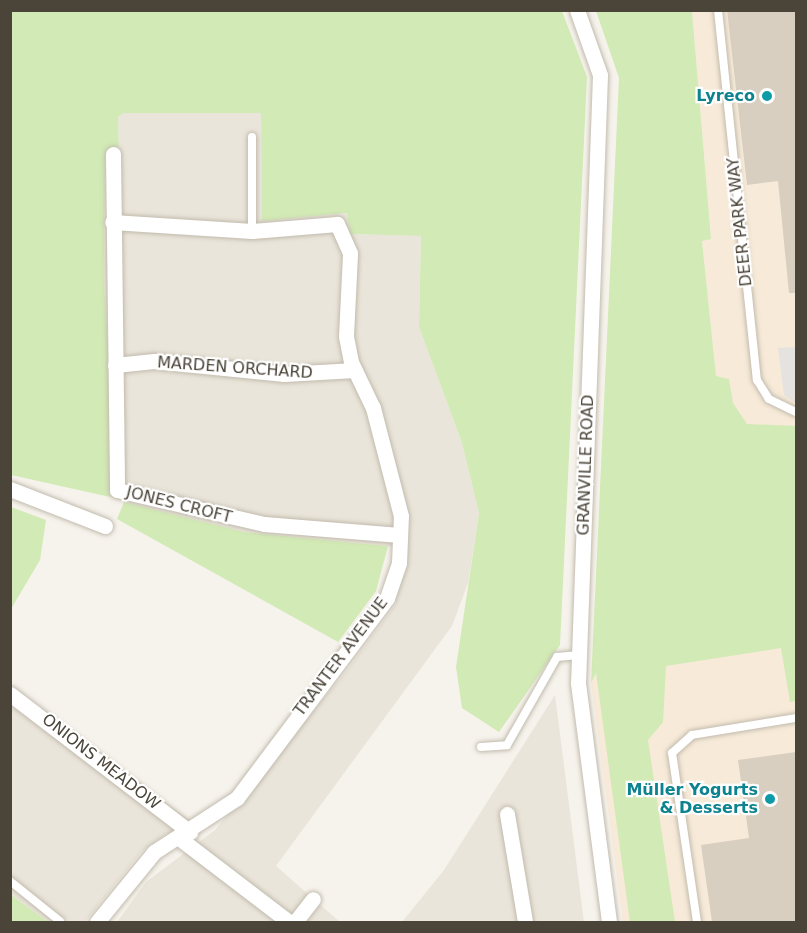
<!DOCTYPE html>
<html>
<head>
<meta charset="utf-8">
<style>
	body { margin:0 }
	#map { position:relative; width:807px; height:933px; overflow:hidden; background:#f6f3ec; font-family:"DejaVu Sans",sans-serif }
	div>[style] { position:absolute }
	.residential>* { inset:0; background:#eae5da }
	.commercial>* { inset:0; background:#f7ead8 }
	.green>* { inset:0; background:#d2eab5 }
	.parking>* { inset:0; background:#e5e3e0 }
	.building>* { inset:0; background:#d8cfc1 }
	.roads { filter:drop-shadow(0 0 2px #c2bbae) drop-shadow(0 0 2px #c2bbae) }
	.service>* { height:8px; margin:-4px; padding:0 4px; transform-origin:4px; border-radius:4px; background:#fff }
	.minor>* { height:15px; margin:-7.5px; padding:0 7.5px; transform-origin:7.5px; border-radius:7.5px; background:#fff }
	.dots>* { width:16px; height:16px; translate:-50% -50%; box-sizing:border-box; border:3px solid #fff; border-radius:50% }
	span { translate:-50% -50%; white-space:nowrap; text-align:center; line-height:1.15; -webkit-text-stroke:4.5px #fff; paint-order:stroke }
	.culture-label { font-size:16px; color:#0d838f; font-weight:700 }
	.right { translate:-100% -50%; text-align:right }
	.street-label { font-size:16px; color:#4b4439 }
	.frame { position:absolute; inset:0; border:12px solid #4b4439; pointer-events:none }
</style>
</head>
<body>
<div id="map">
	<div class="residential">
		<div style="clip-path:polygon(122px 113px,261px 113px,262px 220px,348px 213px,351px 234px,421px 236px,419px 327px,462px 443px,479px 513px,468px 583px,452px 626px,276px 866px,340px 922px,117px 922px,146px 882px,215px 830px,344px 674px,395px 605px,408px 548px,244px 532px,164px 516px,110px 497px,115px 440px,104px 285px,105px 154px,119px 155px,118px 117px)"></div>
		<div style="clip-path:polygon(11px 688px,195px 824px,166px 834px,142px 851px,85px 922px,48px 922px,11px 895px)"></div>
		<div style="clip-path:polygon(555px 695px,584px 922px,402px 922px,444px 870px)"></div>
	</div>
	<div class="commercial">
		<div style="clip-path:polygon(692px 11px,796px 11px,796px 922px,623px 922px,591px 683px,733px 403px,729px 379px,716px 376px,702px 240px,711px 238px)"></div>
	</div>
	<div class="green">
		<div style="clip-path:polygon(10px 11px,562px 11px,587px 77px,560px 645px,499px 732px,462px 708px,456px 667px,479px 513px,462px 443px,419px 327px,421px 236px,350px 234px,347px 213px,262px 221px,261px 113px,123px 113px,118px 117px,119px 155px,105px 154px,104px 285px,115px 440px,110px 497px,11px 475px)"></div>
		<div style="clip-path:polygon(596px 11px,692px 11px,711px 239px,702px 241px,716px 376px,729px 379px,733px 403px,747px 424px,796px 426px,796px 701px,790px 702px,781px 648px,666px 666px,663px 722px,648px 740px,675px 922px,630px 922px,596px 673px,591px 683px,619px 78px)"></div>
		<div style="clip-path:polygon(124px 502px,244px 532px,388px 546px,376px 591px,338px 642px,117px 519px)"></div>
		<div style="clip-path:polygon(11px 507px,46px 520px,40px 560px,11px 609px)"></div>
		<div style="clip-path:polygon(11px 895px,48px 922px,11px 922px)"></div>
	</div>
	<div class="parking">
		<div style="clip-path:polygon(796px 347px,796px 403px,784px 395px,778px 348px)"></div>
	</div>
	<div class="building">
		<div style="clip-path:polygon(727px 10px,796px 10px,796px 293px,789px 293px,778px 181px,747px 185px)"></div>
		<div style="clip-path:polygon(796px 752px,796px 922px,712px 922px,701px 845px,749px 838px,738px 760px)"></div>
	</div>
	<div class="roads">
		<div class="service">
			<div style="left:718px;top:10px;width:372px;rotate:84deg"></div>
			<div style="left:757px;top:380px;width:22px;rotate:58deg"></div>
			<div style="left:769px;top:399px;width:30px;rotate:26deg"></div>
			<div style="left:252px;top:231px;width:94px;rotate:-90deg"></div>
			<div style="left:481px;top:747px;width:26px;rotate:-4deg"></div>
			<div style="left:507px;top:745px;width:101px;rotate:-60.4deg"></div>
			<div style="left:557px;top:657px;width:22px;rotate:-5deg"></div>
			<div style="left:10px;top:881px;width:64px;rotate:38.7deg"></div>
			<div style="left:697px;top:922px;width:171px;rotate:-98.4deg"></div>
			<div style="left:672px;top:753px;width:27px;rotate:-42deg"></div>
			<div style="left:692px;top:735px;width:105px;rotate:-9.3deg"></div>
		</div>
		<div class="minor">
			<div style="left:577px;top:10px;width:69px;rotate:70.5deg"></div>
			<div style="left:600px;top:75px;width:608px;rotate:92.07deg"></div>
			<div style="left:578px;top:683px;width:241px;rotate:82.6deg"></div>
			<div style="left:113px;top:154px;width:336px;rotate:89.3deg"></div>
			<div style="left:117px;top:490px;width:151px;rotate:13deg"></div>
			<div style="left:264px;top:524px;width:136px;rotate:4.6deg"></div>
			<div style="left:115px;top:365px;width:39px;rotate:-6deg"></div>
			<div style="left:154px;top:361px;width:131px;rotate:5.7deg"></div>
			<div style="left:284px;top:374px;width:71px;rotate:-3.2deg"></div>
			<div style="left:10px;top:489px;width:102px;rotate:21.3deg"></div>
			<div style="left:10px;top:694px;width:227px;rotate:37.5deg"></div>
			<div style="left:507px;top:814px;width:109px;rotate:80.5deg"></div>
			<div style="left:179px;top:838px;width:138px;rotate:37.4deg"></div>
			<div style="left:97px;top:922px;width:90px;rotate:-50.8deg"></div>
			<div style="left:154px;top:852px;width:99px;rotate:-33deg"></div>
			<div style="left:237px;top:798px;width:250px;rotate:-53.1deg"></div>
			<div style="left:387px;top:598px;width:37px;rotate:-71deg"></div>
			<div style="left:399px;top:563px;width:47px;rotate:-87.6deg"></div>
			<div style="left:401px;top:516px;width:112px;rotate:-104.5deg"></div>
			<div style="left:373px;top:408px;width:51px;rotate:-115.6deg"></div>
			<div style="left:351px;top:362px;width:26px;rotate:-101deg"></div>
			<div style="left:346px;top:336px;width:83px;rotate:-87.2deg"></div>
			<div style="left:350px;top:253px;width:32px;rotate:-114deg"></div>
			<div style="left:337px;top:224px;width:85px;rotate:175.3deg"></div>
			<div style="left:252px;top:231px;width:140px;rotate:-176.3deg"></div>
			<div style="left:295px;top:922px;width:29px;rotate:-52deg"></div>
		</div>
	</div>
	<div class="dots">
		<div style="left:767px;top:96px;background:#0f9aa8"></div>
		<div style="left:770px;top:799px;background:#0f9aa8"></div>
	</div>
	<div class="culture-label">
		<span class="right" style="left:755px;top:96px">Lyreco</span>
		<span class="right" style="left:758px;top:799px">Müller Yogurts<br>&amp; Desserts</span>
	</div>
	<div class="street-label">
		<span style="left:740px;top:222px;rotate:-96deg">DEER PARK WAY</span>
		<span style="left:235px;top:368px;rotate:4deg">MARDEN ORCHARD</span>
		<span style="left:586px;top:465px;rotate:-88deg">GRANVILLE ROAD</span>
		<span style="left:179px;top:505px;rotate:14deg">JONES CROFT</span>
		<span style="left:341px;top:657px;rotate:-53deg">TRANTER AVENUE</span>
		<span style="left:101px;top:762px;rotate:38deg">ONIONS MEADOW</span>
	</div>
	<div class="frame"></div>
</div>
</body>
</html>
